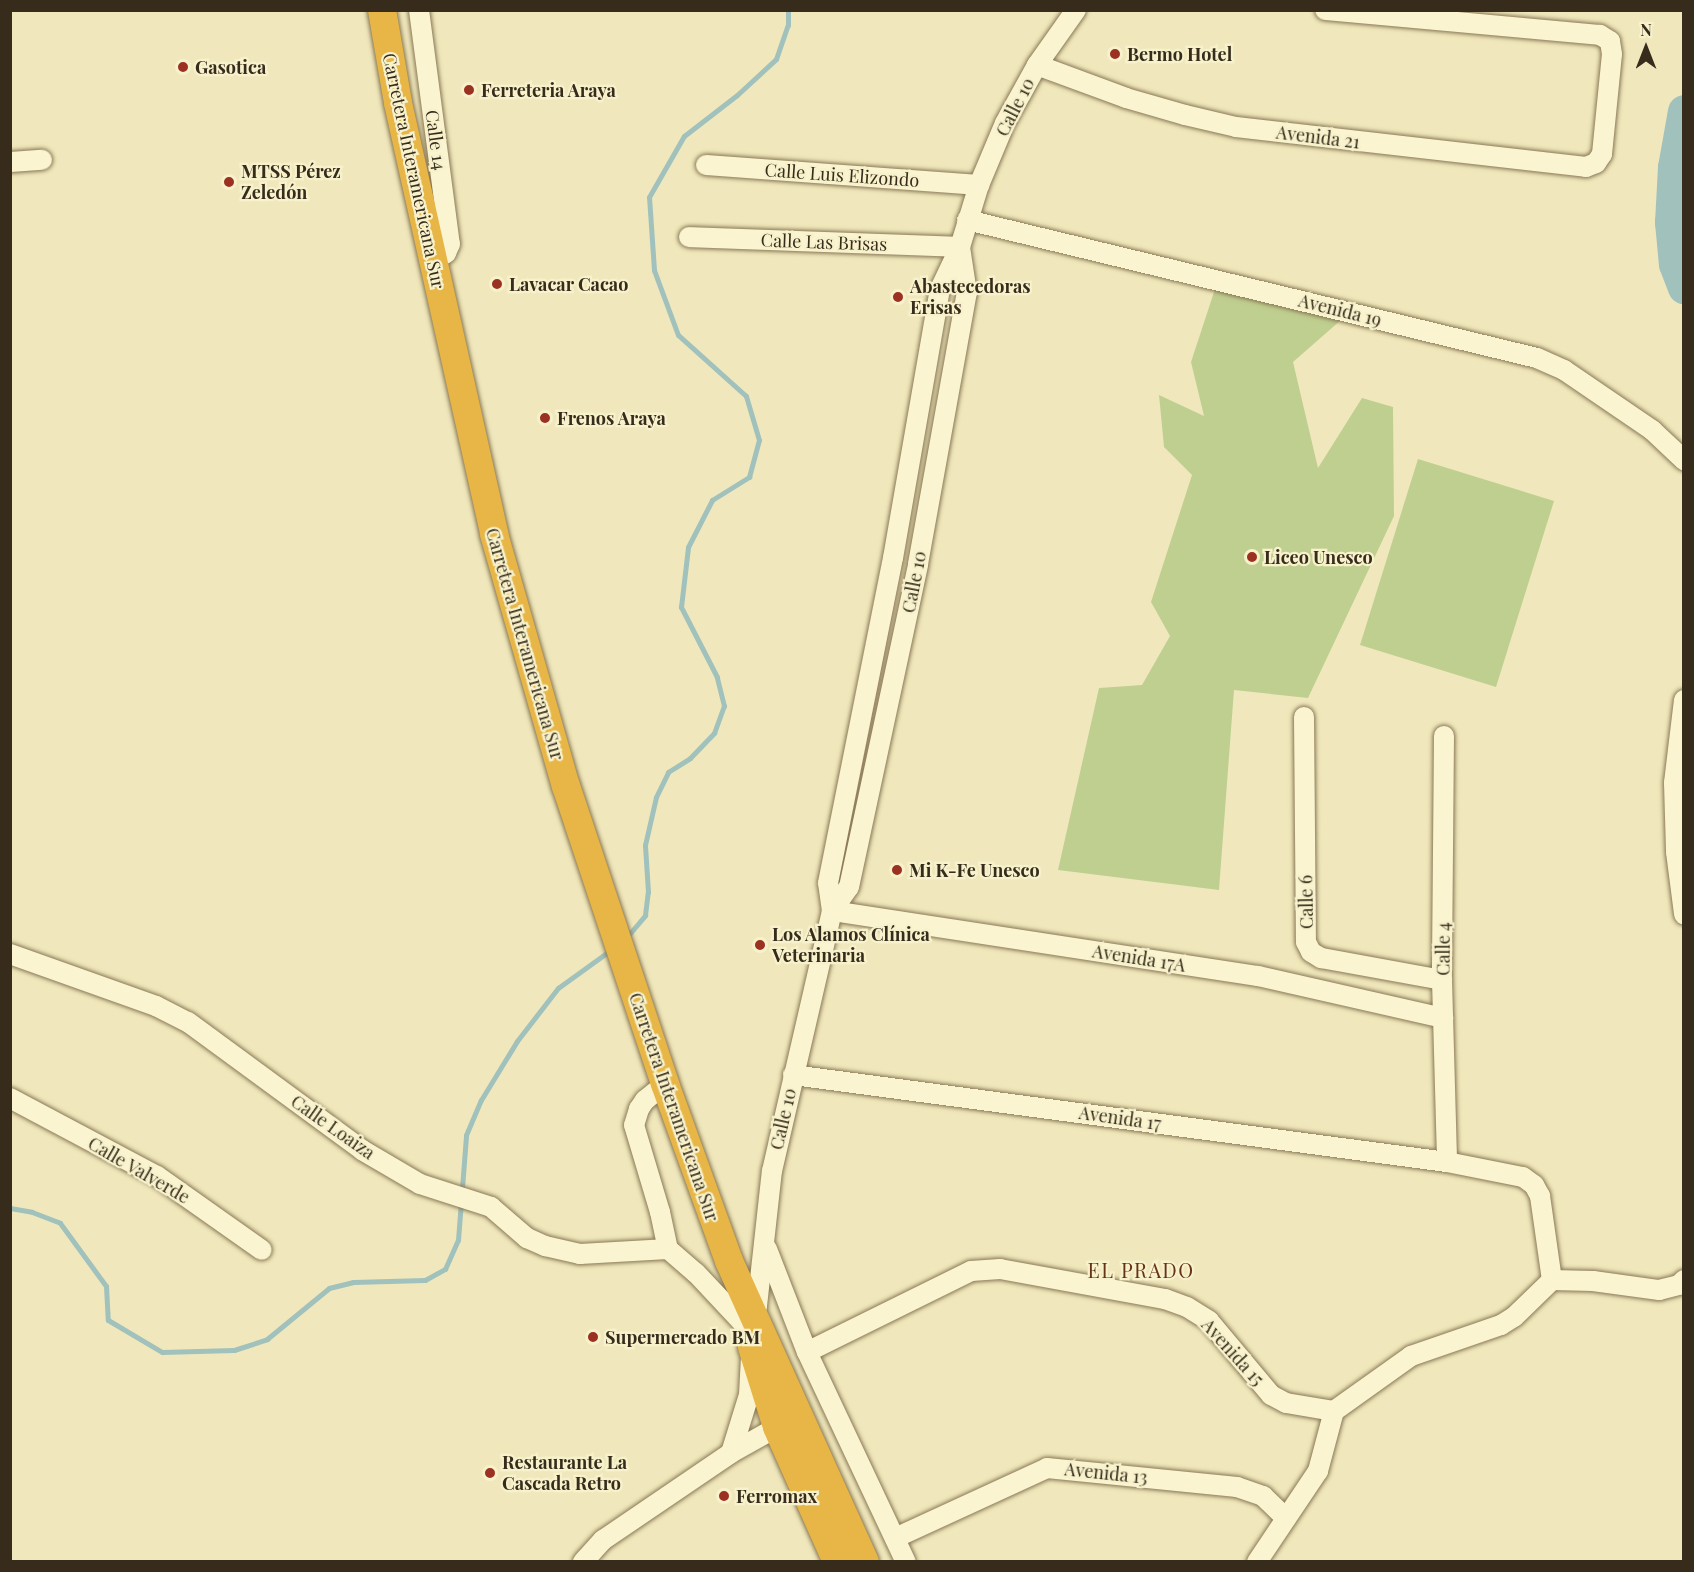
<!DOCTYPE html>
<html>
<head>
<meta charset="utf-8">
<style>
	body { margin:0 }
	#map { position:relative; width:1694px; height:1572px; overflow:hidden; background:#f0e8bc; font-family:"Playfair Display",serif }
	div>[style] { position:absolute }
	.green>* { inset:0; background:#bfcf90 }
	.stream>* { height:5px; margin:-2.5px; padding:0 2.5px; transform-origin:2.5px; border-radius:2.5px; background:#a1c1bc }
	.river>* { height:33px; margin:-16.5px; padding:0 16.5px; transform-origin:16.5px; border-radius:16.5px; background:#a1c1bc }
	.roads { filter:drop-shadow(0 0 2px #897855) drop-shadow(0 0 2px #897855) }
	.minor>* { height:20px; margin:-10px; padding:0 10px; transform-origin:10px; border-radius:10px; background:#fbf4d0 }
	.highway>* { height:28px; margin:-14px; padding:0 14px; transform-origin:14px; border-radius:14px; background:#e7b646 }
	.dots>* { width:16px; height:16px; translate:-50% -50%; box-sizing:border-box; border:3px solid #f7f1cc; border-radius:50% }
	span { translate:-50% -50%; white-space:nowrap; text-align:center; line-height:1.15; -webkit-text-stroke:4.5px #f7f1cc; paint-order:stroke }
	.poi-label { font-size:18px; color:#372c1b; font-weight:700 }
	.left { translate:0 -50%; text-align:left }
	.street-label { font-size:18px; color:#372c1b }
	.neighbourhood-label { font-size:20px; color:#663317; letter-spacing:1.5px }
	.frame { position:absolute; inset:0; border:12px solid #372c1b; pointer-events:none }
	.north { position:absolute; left:1616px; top:18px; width:60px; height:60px; -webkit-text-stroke:4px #f7f1cc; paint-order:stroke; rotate:0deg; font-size:16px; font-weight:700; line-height:24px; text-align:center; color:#372c1b }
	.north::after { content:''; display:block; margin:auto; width:21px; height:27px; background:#372c1b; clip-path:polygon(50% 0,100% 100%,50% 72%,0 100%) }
</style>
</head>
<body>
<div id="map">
	<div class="green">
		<div style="clip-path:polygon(1215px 289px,1341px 320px,1293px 362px,1318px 468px,1362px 398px,1393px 407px,1394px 516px,1308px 698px,1234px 690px,1219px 890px,1058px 870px,1099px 688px,1142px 685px,1170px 636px,1151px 602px,1192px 475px,1164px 447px,1159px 395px,1204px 416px,1191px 362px)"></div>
		<div style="clip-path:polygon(1418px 459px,1554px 501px,1496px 687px,1360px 645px)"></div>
	</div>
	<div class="stream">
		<div style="left:626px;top:938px;width:30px;rotate:-50deg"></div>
		<div style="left:645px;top:915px;width:23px;rotate:-83deg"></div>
		<div style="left:648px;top:892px;width:47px;rotate:-93.7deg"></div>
		<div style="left:645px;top:845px;width:49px;rotate:-77.1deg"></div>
		<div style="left:656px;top:797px;width:28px;rotate:-64deg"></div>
		<div style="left:668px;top:772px;width:26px;rotate:-32deg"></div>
		<div style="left:690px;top:758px;width:35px;rotate:-46deg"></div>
		<div style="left:714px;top:733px;width:29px;rotate:-70deg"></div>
		<div style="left:724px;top:706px;width:30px;rotate:-104deg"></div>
		<div style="left:717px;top:677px;width:79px;rotate:-117.2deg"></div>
		<div style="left:681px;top:607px;width:60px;rotate:-83.3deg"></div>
		<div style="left:688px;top:547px;width:53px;rotate:-62.9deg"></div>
		<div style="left:712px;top:500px;width:44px;rotate:-31.9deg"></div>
		<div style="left:749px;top:477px;width:38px;rotate:-75deg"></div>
		<div style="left:759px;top:440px;width:46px;rotate:-106.5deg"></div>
		<div style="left:746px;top:396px;width:91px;rotate:-138.1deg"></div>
		<div style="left:678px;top:335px;width:69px;rotate:-110.3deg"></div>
		<div style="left:654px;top:270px;width:73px;rotate:-93.9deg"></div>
		<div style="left:649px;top:197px;width:70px;rotate:-60.2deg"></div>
		<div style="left:684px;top:136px;width:67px;rotate:-37.7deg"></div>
		<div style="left:737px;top:95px;width:53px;rotate:-42.7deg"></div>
		<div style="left:776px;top:59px;width:36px;rotate:-71deg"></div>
		<div style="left:788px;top:25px;width:15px;rotate:-90deg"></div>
		<div style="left:10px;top:1208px;width:22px;rotate:10deg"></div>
		<div style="left:32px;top:1212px;width:30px;rotate:21deg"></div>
		<div style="left:60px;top:1223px;width:78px;rotate:53.9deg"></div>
		<div style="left:106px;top:1286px;width:34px;rotate:87deg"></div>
		<div style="left:108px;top:1320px;width:63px;rotate:30.7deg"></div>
		<div style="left:162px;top:1352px;width:72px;rotate:-1.6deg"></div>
		<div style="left:234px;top:1350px;width:35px;rotate:-18deg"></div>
		<div style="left:267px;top:1339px;width:80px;rotate:-39.4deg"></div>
		<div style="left:329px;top:1288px;width:25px;rotate:-14deg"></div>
		<div style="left:353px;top:1282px;width:72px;rotate:-1.6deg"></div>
		<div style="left:425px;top:1280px;width:23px;rotate:-29deg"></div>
		<div style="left:445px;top:1269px;width:32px;rotate:-66deg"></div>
		<div style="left:458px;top:1240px;width:105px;rotate:-85.6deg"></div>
		<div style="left:466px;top:1135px;width:38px;rotate:-67deg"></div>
		<div style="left:481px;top:1100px;width:69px;rotate:-58.6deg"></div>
		<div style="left:517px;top:1041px;width:67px;rotate:-52.3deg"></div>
		<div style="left:558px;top:988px;width:67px;rotate:-35.8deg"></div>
	</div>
	<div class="river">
		<div style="left:1684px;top:111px;width:57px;rotate:100.1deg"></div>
		<div style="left:1674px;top:167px;width:55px;rotate:93.1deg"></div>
		<div style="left:1671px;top:222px;width:42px;rotate:84.6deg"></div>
		<div style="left:1675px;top:264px;width:25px;rotate:69deg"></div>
	</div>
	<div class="roads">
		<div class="minor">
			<div style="left:419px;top:10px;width:236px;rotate:82.5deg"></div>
			<div style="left:450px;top:244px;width:10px;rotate:114deg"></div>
			<div style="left:446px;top:253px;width:15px;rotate:148deg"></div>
			<div style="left:1037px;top:65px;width:95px;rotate:20.3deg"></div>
			<div style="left:1126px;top:98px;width:61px;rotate:16.1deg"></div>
			<div style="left:1185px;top:115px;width:52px;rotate:13.2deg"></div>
			<div style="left:1236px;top:127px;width:352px;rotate:6.5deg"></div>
			<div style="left:1586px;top:167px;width:11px;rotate:-22deg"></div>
			<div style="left:1596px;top:163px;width:11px;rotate:-56deg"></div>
			<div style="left:1602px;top:154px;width:100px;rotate:-84.3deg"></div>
			<div style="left:1612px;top:54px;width:13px;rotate:-99deg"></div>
			<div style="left:1610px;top:41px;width:12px;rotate:-149deg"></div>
			<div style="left:1600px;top:35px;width:276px;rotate:-174.8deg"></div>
			<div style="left:10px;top:162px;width:32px;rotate:-4deg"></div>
			<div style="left:706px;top:165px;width:274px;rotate:4.2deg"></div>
			<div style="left:967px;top:220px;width:586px;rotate:13.61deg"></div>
			<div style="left:1537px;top:358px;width:30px;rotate:24deg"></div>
			<div style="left:1564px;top:370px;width:107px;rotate:34.3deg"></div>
			<div style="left:1652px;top:430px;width:44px;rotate:43.2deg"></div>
			<div style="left:689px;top:237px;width:271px;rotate:2.1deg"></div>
			<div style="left:1684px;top:700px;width:84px;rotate:96.9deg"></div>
			<div style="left:1674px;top:783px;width:69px;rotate:88.3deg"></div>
			<div style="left:1676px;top:852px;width:63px;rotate:82.6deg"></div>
			<div style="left:1304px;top:717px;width:225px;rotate:89.5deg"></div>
			<div style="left:1306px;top:942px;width:11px;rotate:63deg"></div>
			<div style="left:1311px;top:952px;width:12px;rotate:31deg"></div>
			<div style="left:1321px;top:958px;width:123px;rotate:10.3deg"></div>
			<div style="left:1444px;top:736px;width:244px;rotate:90.5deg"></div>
			<div style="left:1442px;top:980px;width:182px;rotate:88.4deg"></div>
			<div style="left:832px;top:911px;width:29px;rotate:-55deg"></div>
			<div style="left:849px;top:887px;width:330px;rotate:-77.9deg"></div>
			<div style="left:918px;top:564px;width:275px;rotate:-79.8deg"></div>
			<div style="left:967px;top:293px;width:47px;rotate:-98.7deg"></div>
			<div style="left:832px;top:911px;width:431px;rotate:8.7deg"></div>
			<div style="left:1258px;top:976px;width:190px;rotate:12.8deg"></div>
			<div style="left:10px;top:954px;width:155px;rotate:19.6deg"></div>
			<div style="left:156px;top:1006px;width:36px;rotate:27deg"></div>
			<div style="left:188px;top:1022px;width:216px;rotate:36.3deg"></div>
			<div style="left:362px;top:1150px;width:67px;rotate:30.4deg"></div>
			<div style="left:420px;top:1184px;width:75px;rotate:17.9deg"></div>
			<div style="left:491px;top:1207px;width:48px;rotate:40.7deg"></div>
			<div style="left:527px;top:1238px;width:20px;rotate:24deg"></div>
			<div style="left:545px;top:1246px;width:36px;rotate:13deg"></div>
			<div style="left:580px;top:1254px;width:88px;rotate:-3.3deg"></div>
			<div style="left:793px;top:1075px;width:660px;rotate:7.58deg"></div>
			<div style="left:1447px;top:1162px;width:77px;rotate:11.2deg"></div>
			<div style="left:1523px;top:1177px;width:14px;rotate:36deg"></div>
			<div style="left:1534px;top:1185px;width:13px;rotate:61deg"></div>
			<div style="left:1540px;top:1196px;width:85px;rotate:81.9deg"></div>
			<div style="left:665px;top:1084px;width:26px;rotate:141deg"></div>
			<div style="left:645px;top:1100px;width:11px;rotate:124deg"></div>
			<div style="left:639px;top:1109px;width:17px;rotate:107deg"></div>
			<div style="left:634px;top:1125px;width:91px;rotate:73.4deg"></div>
			<div style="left:660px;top:1212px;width:38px;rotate:78deg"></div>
			<div style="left:668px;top:1249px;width:37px;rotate:41deg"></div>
			<div style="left:696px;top:1273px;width:69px;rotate:46.8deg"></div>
			<div style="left:743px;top:1323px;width:14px;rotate:-30deg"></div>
			<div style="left:755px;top:1316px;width:10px;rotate:-79deg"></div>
			<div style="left:757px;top:1306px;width:136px;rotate:-83.7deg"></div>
			<div style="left:772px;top:1171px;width:267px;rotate:-77deg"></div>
			<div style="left:832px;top:911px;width:28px;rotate:-98deg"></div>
			<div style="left:828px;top:883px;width:331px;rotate:-78.7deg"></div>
			<div style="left:893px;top:558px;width:273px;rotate:-80.1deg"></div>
			<div style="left:940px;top:289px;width:47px;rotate:-64.5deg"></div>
			<div style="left:960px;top:247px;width:65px;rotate:-73deg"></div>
			<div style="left:979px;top:185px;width:67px;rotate:-67.2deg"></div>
			<div style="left:1005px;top:123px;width:66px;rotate:-61.1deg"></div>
			<div style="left:1037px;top:65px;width:67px;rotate:-54.7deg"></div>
			<div style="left:10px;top:1098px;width:166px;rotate:28deg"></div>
			<div style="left:157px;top:1176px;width:128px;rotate:35.2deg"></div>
			<div style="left:767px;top:1249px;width:110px;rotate:68.8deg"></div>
			<div style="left:807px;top:1352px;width:232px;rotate:64.8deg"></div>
			<div style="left:807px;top:1352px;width:183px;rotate:-26.3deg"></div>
			<div style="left:971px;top:1271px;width:29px;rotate:-4deg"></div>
			<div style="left:1000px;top:1269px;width:168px;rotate:10.3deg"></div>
			<div style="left:1165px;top:1299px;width:23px;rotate:20deg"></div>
			<div style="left:1187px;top:1307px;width:26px;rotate:32deg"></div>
			<div style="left:1209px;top:1321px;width:97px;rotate:50deg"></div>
			<div style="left:1271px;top:1395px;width:17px;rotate:28deg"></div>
			<div style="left:1286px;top:1403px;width:49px;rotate:9.5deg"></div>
			<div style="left:1334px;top:1411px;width:95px;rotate:-35.5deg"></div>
			<div style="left:1411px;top:1356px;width:95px;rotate:-19deg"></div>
			<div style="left:1501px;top:1325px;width:15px;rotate:-32deg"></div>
			<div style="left:1514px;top:1317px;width:53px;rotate:-44.2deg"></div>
			<div style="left:1552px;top:1280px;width:41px;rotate:1.4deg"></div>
			<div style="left:1593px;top:1281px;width:67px;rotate:7.8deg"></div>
			<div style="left:1659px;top:1290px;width:21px;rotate:-14deg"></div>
			<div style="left:1679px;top:1285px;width:7px;rotate:-45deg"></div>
			<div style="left:731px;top:1453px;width:61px;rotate:-72.8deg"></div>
			<div style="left:749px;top:1395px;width:33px;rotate:-87deg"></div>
			<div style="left:895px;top:1538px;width:167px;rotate:-24.7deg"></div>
			<div style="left:1047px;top:1468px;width:191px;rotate:5.7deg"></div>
			<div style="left:1237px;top:1487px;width:28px;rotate:19deg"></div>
			<div style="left:1263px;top:1496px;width:32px;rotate:44deg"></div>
			<div style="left:583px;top:1562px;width:30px;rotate:-48deg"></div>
			<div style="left:603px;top:1540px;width:155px;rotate:-34.2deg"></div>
			<div style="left:731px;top:1453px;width:65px;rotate:-29.3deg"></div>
			<div style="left:1257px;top:1562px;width:110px;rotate:-56.2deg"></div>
			<div style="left:1318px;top:1471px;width:62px;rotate:-75.1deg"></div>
		</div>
		<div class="highway">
			<div style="left:382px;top:10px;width:94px;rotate:80.2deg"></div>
			<div style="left:398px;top:103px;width:442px;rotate:77.4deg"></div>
			<div style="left:494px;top:534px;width:262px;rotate:74.1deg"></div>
			<div style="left:566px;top:786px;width:314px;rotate:71.6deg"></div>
			<div style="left:665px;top:1084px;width:188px;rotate:70.1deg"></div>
			<div style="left:729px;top:1261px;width:330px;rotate:65.7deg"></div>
			<div style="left:752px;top:1347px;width:84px;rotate:72.6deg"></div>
			<div style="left:777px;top:1427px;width:148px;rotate:66deg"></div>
		</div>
	</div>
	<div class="dots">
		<div style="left:1115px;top:54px;background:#9b3121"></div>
		<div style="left:183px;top:67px;background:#9b3121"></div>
		<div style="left:469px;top:90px;background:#9b3121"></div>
		<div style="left:229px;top:182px;background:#9b3121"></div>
		<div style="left:497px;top:284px;background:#9b3121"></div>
		<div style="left:898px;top:297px;background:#9b3121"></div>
		<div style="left:545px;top:418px;background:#9b3121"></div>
		<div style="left:1252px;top:557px;background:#9b3121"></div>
		<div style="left:897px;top:870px;background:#9b3121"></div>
		<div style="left:760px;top:945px;background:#9b3121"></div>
		<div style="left:593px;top:1337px;background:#9b3121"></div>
		<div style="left:490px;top:1473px;background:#9b3121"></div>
		<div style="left:724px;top:1496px;background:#9b3121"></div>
	</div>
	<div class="poi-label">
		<span class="left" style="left:1127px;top:54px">Bermo Hotel</span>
		<span class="left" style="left:195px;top:67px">Gasotica</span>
		<span class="left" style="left:481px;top:90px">Ferreteria Araya</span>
		<span class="left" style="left:241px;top:182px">MTSS Pérez<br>Zeledón</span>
		<span class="left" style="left:509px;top:284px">Lavacar Cacao</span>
		<span class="left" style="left:910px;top:297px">Abastecedoras<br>Erisas</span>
		<span class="left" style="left:557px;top:418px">Frenos Araya</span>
		<span class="left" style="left:1264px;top:557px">Liceo Unesco</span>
		<span class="left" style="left:909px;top:870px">Mi K-Fe Unesco</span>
		<span class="left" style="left:772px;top:945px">Los Alamos Clínica<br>Veterinaria</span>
		<span class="left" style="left:605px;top:1337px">Supermercado BM</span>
		<span class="left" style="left:502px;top:1473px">Restaurante La<br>Cascada Retro</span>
		<span class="left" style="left:736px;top:1496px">Ferromax</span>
	</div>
	<div class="street-label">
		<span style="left:1015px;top:107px;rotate:-63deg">Calle 10</span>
		<span style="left:1318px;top:137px;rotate:7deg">Avenida 21</span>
		<span style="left:436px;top:140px;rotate:82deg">Calle 14</span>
		<span style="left:414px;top:171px;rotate:78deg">Carretera Interamericana Sur</span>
		<span style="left:842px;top:175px;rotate:4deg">Calle Luis Elizondo</span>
		<span style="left:824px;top:242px;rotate:2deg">Calle Las Brisas</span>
		<span style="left:1340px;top:310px;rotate:14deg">Avenida 19</span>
		<span style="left:914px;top:582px;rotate:-79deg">Calle 10</span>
		<span style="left:525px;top:644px;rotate:74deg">Carretera Interamericana Sur</span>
		<span style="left:1306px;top:902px;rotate:-91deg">Calle 6</span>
		<span style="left:1443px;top:949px;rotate:-90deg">Calle 4</span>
		<span style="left:1139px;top:958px;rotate:9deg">Avenida 17A</span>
		<span style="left:674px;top:1107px;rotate:71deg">Carretera Interamericana Sur</span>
		<span style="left:1120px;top:1118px;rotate:8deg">Avenida 17</span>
		<span style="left:783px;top:1119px;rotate:-77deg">Calle 10</span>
		<span style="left:333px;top:1127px;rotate:35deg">Calle Loaiza</span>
		<span style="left:139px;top:1170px;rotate:30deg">Calle Valverde</span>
		<span style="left:1233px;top:1352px;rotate:48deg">Avenida 15</span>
		<span style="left:1106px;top:1473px;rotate:6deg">Avenida 13</span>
	</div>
	<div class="neighbourhood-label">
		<span style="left:1141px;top:1269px">EL PRADO</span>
	</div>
	<div class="frame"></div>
	<div class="north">N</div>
</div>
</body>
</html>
